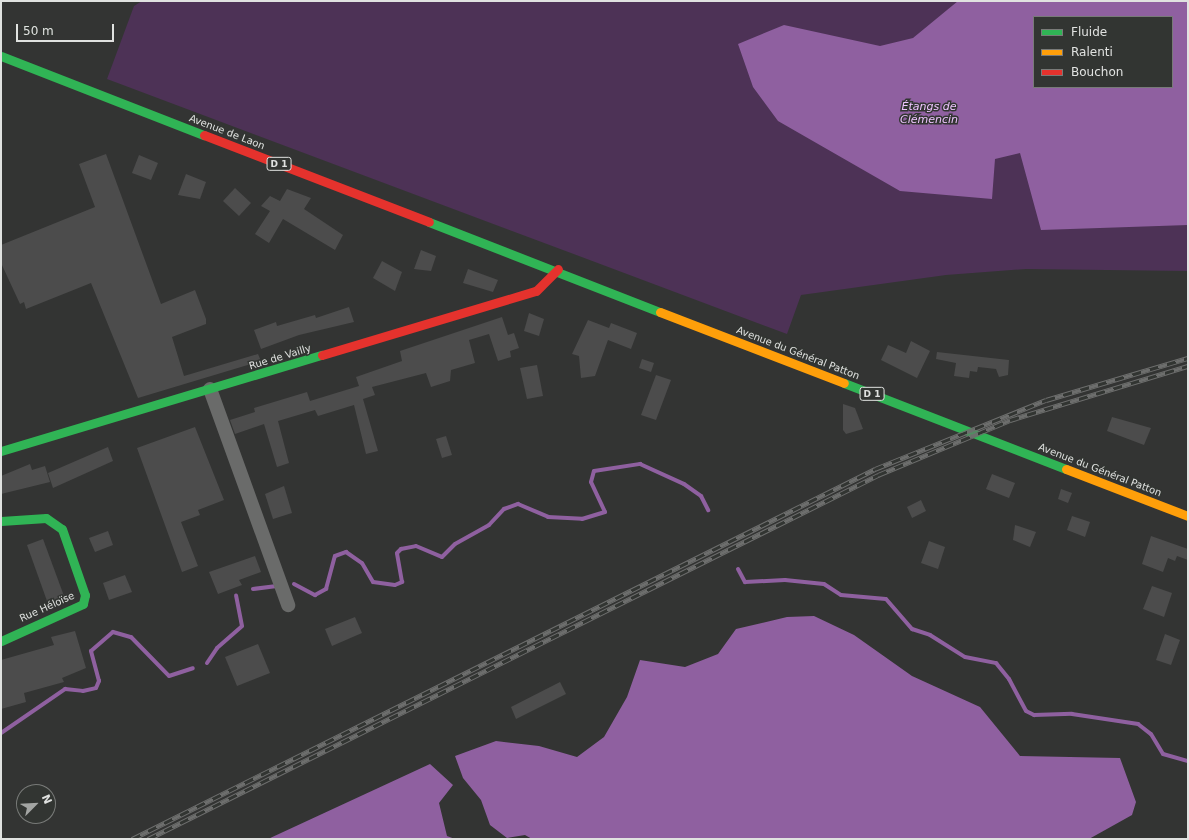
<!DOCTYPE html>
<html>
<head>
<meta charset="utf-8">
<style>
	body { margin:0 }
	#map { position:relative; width:1189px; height:840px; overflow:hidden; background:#333433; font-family:"DejaVu Sans",sans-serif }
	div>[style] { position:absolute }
	.green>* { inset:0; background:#4d3256 }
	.water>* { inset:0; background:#8f60a0 }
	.stream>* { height:4px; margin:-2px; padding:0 2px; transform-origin:2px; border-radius:2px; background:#8f60a0 }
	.building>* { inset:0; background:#4c4c4c }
	.street>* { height:14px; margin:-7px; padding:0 7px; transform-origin:7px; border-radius:7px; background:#6a6b6a }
	.fast>* { height:9px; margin:-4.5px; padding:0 4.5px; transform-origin:4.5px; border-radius:4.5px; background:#30b455 }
	.slow>* { height:9px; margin:-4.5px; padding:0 4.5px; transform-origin:4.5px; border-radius:4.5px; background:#ff9f0a }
	.jam>* { height:9px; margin:-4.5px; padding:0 4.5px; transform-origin:4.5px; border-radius:4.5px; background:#e5322d }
	.rail>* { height:4.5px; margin-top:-2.25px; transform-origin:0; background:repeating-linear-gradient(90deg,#323532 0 9px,#6d6e6d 0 18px); box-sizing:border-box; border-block:1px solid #6d6e6d }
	span { translate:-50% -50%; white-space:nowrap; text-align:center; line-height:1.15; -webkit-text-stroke:3px #323532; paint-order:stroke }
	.shield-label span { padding:1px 3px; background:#323532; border:1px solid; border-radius:3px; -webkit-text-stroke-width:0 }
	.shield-label { font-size:9px; color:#e0e2e0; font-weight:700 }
	.street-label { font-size:10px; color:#e0e2e0 }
	.water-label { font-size:11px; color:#eec4fe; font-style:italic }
	.frame { position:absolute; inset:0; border:2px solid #e0e2e0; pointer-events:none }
	.legend { position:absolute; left:1033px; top:16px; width:140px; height:72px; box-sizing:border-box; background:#323532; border:1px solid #787a78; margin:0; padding:5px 7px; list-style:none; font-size:12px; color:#e0e2e0 }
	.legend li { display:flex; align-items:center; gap:8px; height:20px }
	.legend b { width:20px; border:1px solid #787a78 }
	.north { position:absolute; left:16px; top:784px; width:40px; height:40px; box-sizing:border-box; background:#323532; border:1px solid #787a78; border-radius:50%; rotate:66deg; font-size:11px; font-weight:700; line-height:16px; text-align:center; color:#e0e2e0 }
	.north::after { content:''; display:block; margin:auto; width:14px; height:18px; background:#a3a5a3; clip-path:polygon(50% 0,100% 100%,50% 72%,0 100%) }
	.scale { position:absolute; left:16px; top:24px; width:98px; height:18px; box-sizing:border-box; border:2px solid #e0e2e0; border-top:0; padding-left:5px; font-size:12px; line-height:14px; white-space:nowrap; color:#e0e2e0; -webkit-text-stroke:3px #323532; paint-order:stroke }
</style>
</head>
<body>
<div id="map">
	<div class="green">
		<div style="clip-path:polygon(evenodd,142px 1px,1188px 1px,1188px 271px,1026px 269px,946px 275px,801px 295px,787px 334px,107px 79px,134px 6px,142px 1px,1034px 17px,1172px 17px,1172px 87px,1034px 87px,1034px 17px)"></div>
	</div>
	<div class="water">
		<div style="clip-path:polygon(evenodd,958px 1px,1188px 1px,1188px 225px,1041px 230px,1020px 153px,995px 159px,992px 199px,900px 191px,778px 121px,753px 87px,738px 44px,784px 25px,880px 46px,913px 38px,958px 1px,1034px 17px,1172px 17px,1172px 87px,1034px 87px,1034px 17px)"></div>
		<div style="clip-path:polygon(814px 616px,854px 635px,912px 676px,980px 707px,1020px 756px,1120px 758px,1136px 802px,1132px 815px,1089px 839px,532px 839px,525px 835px,507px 838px,490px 825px,481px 800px,463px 778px,455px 756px,496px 741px,539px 746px,577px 757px,604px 737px,627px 697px,640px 660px,685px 667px,718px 654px,736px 629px,787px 617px)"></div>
		<div style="clip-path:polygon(430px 764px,453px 785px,439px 803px,447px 836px,455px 839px,268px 839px)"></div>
	</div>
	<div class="stream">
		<div style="left:738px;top:569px;width:15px;rotate:62deg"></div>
		<div style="left:745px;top:582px;width:40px;rotate:-2.9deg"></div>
		<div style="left:785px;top:580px;width:39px;rotate:6deg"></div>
		<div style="left:824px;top:584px;width:20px;rotate:33deg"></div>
		<div style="left:841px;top:595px;width:45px;rotate:5.1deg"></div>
		<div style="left:886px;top:599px;width:40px;rotate:49deg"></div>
		<div style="left:912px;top:629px;width:19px;rotate:18deg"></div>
		<div style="left:930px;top:635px;width:41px;rotate:32.2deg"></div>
		<div style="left:965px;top:657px;width:32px;rotate:11deg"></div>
		<div style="left:996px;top:663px;width:21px;rotate:51deg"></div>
		<div style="left:1009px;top:679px;width:36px;rotate:62deg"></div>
		<div style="left:1026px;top:711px;width:9px;rotate:27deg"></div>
		<div style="left:1034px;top:715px;width:38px;rotate:-2deg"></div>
		<div style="left:1072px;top:714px;width:67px;rotate:8.6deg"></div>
		<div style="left:1138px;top:724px;width:16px;rotate:38deg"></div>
		<div style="left:1151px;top:734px;width:23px;rotate:59deg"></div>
		<div style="left:1163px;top:754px;width:26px;rotate:16deg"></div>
		<div style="left:294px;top:584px;width:24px;rotate:28deg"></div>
		<div style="left:315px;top:595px;width:13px;rotate:-29deg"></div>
		<div style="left:326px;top:589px;width:34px;rotate:-75deg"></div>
		<div style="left:335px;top:556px;width:12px;rotate:-20deg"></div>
		<div style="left:346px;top:552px;width:19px;rotate:35deg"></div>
		<div style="left:362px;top:563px;width:22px;rotate:60deg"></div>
		<div style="left:373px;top:582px;width:22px;rotate:8deg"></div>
		<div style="left:395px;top:585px;width:8px;rotate:-23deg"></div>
		<div style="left:402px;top:582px;width:29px;rotate:-100deg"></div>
		<div style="left:397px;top:553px;width:6px;rotate:-45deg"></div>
		<div style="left:401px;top:549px;width:15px;rotate:-11deg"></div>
		<div style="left:416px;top:546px;width:28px;rotate:23deg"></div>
		<div style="left:442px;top:557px;width:18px;rotate:-45deg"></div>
		<div style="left:455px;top:544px;width:39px;rotate:-29deg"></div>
		<div style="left:489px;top:525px;width:22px;rotate:-47deg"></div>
		<div style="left:504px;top:509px;width:15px;rotate:-20deg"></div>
		<div style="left:518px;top:504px;width:33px;rotate:23deg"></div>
		<div style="left:548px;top:517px;width:34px;rotate:3deg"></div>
		<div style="left:582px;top:519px;width:24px;rotate:-17deg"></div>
		<div style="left:605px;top:512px;width:33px;rotate:-115deg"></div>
		<div style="left:591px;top:482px;width:11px;rotate:-75deg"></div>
		<div style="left:594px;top:471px;width:47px;rotate:-8.7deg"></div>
		<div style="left:640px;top:464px;width:48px;rotate:24.4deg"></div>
		<div style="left:684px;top:484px;width:21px;rotate:35deg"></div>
		<div style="left:701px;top:496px;width:16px;rotate:63deg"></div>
		<div style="left:253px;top:589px;width:24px;rotate:-7deg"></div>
		<div style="left:207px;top:663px;width:18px;rotate:-56deg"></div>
		<div style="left:217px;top:648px;width:33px;rotate:-41deg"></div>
		<div style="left:242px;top:626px;width:31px;rotate:-101deg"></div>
		<div style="left:1px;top:733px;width:78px;rotate:-34.5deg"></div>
		<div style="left:65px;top:689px;width:18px;rotate:6deg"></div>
		<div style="left:83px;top:691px;width:13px;rotate:-13deg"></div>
		<div style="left:96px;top:688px;width:8px;rotate:-67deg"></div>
		<div style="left:99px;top:681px;width:31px;rotate:-105deg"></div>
		<div style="left:91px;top:651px;width:29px;rotate:-41deg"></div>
		<div style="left:113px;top:632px;width:19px;rotate:16deg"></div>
		<div style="left:131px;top:637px;width:54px;rotate:45.7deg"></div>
		<div style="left:169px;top:676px;width:25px;rotate:-18deg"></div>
	</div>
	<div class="building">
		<div style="clip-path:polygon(106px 154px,161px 304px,195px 290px,206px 319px,206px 324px,172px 337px,184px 376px,258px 354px,261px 361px,138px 398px,91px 283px,26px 309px,24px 302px,20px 304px,1px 263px,1px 245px,95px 207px,79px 164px)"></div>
		<div style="clip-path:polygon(139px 155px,158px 163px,151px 180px,132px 173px)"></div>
		<div style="clip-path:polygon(186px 174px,206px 182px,200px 199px,178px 195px)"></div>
		<div style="clip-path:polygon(235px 188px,251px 203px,239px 216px,223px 201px)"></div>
		<div style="clip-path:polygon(287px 189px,311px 198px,304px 209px,343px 235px,335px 250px,283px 219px,269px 243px,255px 234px,270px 211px,261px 206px,270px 196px,280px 201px)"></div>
		<div style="clip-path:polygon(421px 250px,436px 256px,431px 271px,414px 269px)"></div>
		<div style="clip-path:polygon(382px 261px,402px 272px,395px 291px,373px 278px)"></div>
		<div style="clip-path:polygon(468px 269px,498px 280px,493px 292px,463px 283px)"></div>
		<div style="clip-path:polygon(349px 307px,354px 322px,299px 335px,261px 349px,254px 330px,276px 322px,277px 326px,315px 315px,316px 318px)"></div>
		<div style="clip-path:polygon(529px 313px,544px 319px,539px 336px,524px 331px)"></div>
		<div style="clip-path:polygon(502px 317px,508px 335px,514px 333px,519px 348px,510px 351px,511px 357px,498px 361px,489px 334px,469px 340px,475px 363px,451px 370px,450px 381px,431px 387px,426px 373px,372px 387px,375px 395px,363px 399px,378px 451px,366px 454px,354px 405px,318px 416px,315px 410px,278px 421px,289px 463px,277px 467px,264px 424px,235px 434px,230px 420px,255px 412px,254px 408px,307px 392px,310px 401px,359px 386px,356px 377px,402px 361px,400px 351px)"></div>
		<div style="clip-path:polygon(588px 320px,609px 328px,611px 323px,637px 333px,631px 349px,608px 340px,595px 376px,581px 378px,579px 356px,572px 354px)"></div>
		<div style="clip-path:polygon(911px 341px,930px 351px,917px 378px,881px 360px,888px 345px,906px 353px)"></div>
		<div style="clip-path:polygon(937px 352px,1009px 360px,1008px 375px,999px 377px,996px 369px,978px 367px,977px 372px,970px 371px,969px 378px,954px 376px,956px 363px,936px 359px)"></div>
		<div style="clip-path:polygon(642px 359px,654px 363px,651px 372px,639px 368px)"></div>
		<div style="clip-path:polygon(537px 365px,543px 396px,527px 399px,520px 368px)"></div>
		<div style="clip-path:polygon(656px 375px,671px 380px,656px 420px,641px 415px)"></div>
		<div style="clip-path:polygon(843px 404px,855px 408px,863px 429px,846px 434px,843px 430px)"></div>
		<div style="clip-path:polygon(1112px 417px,1151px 428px,1144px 445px,1107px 431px)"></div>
		<div style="clip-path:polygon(195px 427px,224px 500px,198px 510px,200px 515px,181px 522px,198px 566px,182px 572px,137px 448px)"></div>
		<div style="clip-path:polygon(446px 436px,452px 455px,442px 458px,436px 439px)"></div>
		<div style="clip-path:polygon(108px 447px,113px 461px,53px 488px,48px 473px)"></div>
		<div style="clip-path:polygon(30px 464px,32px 470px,45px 466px,50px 482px,1px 494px,1px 476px)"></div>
		<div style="clip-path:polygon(992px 474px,1015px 483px,1009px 498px,986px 489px)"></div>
		<div style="clip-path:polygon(284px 486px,292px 513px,273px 519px,265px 494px)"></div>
		<div style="clip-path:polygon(1061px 489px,1072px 493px,1068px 503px,1058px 499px)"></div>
		<div style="clip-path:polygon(921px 500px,926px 511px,912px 518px,907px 507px)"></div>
		<div style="clip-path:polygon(1072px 516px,1090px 522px,1085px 537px,1067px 530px)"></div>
		<div style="clip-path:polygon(1015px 525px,1036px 532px,1030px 547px,1013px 540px)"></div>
		<div style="clip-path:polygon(108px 531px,113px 545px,95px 552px,89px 538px)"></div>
		<div style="clip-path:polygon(1151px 536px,1188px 549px,1188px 560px,1177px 556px,1175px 561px,1168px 558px,1163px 572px,1142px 564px)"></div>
		<div style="clip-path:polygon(43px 539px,64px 596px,52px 601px,47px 601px,27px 545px)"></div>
		<div style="clip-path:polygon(929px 541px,945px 547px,938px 569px,921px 563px)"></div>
		<div style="clip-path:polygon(255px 556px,261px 572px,239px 580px,242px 585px,218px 594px,209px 572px)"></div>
		<div style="clip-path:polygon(125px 575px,132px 592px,109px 600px,103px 583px)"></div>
		<div style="clip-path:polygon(1152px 586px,1172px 593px,1164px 617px,1143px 609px)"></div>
		<div style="clip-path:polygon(355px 617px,362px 633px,332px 646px,325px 629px)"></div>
		<div style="clip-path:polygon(75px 631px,86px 668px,62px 678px,64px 682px,24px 693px,26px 702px,1px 709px,1px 660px,54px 645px,51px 637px)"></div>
		<div style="clip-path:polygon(1165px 634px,1180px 640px,1171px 665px,1156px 660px)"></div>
		<div style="clip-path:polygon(258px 644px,270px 673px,237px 686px,225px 657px)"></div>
		<div style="clip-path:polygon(560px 682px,566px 694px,516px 719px,511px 707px)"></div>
	</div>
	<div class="street">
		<div style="left:210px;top:389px;width:230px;rotate:70.1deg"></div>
	</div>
	<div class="fast">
		<div style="left:1px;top:56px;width:218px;rotate:21.3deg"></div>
		<div style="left:429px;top:222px;width:248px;rotate:21.3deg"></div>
		<div style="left:844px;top:383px;width:238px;rotate:21.2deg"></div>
		<div style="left:1px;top:451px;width:335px;rotate:-16.7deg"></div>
		<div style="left:1px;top:521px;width:45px;rotate:-3.8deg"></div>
		<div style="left:46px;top:518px;width:19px;rotate:35deg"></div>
		<div style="left:62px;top:529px;width:70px;rotate:70.8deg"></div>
		<div style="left:85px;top:595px;width:9px;rotate:103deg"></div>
		<div style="left:83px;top:604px;width:90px;rotate:155.7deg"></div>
	</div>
	<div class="slow">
		<div style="left:660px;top:312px;width:197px;rotate:21.1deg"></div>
		<div style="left:1066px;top:469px;width:131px;rotate:21.1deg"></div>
	</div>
	<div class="jam">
		<div style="left:204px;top:135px;width:241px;rotate:21.1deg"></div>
		<div style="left:322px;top:355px;width:223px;rotate:-16.7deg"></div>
		<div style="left:536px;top:291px;width:31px;rotate:-45deg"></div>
	</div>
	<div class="rail">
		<div style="left:132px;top:839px;width:830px;rotate:-26.47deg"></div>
		<div style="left:875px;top:469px;width:184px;rotate:-22deg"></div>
		<div style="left:1046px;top:400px;width:148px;rotate:-16.5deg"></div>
		<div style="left:148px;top:839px;width:816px;rotate:-26.5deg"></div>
		<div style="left:878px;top:475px;width:143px;rotate:-22.6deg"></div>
		<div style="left:1010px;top:420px;width:186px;rotate:-16.9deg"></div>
	</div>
	<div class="shield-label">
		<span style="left:279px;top:164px">D 1</span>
		<span style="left:872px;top:394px">D 1</span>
	</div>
	<div class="street-label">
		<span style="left:227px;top:132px;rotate:21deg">Avenue de Laon</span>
		<span style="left:798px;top:353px;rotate:21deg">Avenue du Général Patton</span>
		<span style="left:280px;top:357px;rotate:-17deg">Rue de Vailly</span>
		<span style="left:1100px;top:470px;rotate:21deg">Avenue du Général Patton</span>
		<span style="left:47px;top:607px;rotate:-24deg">Rue Héloïse</span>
	</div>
	<div class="water-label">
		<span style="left:929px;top:114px">Étangs de<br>Clémencin</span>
	</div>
	<div class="frame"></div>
	<ul class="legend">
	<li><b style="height:5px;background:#30b455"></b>Fluide</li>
	<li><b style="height:5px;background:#ff9f0a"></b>Ralenti</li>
	<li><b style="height:5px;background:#e5322d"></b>Bouchon</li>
	</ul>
	<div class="north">N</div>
	<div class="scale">50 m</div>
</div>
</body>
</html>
